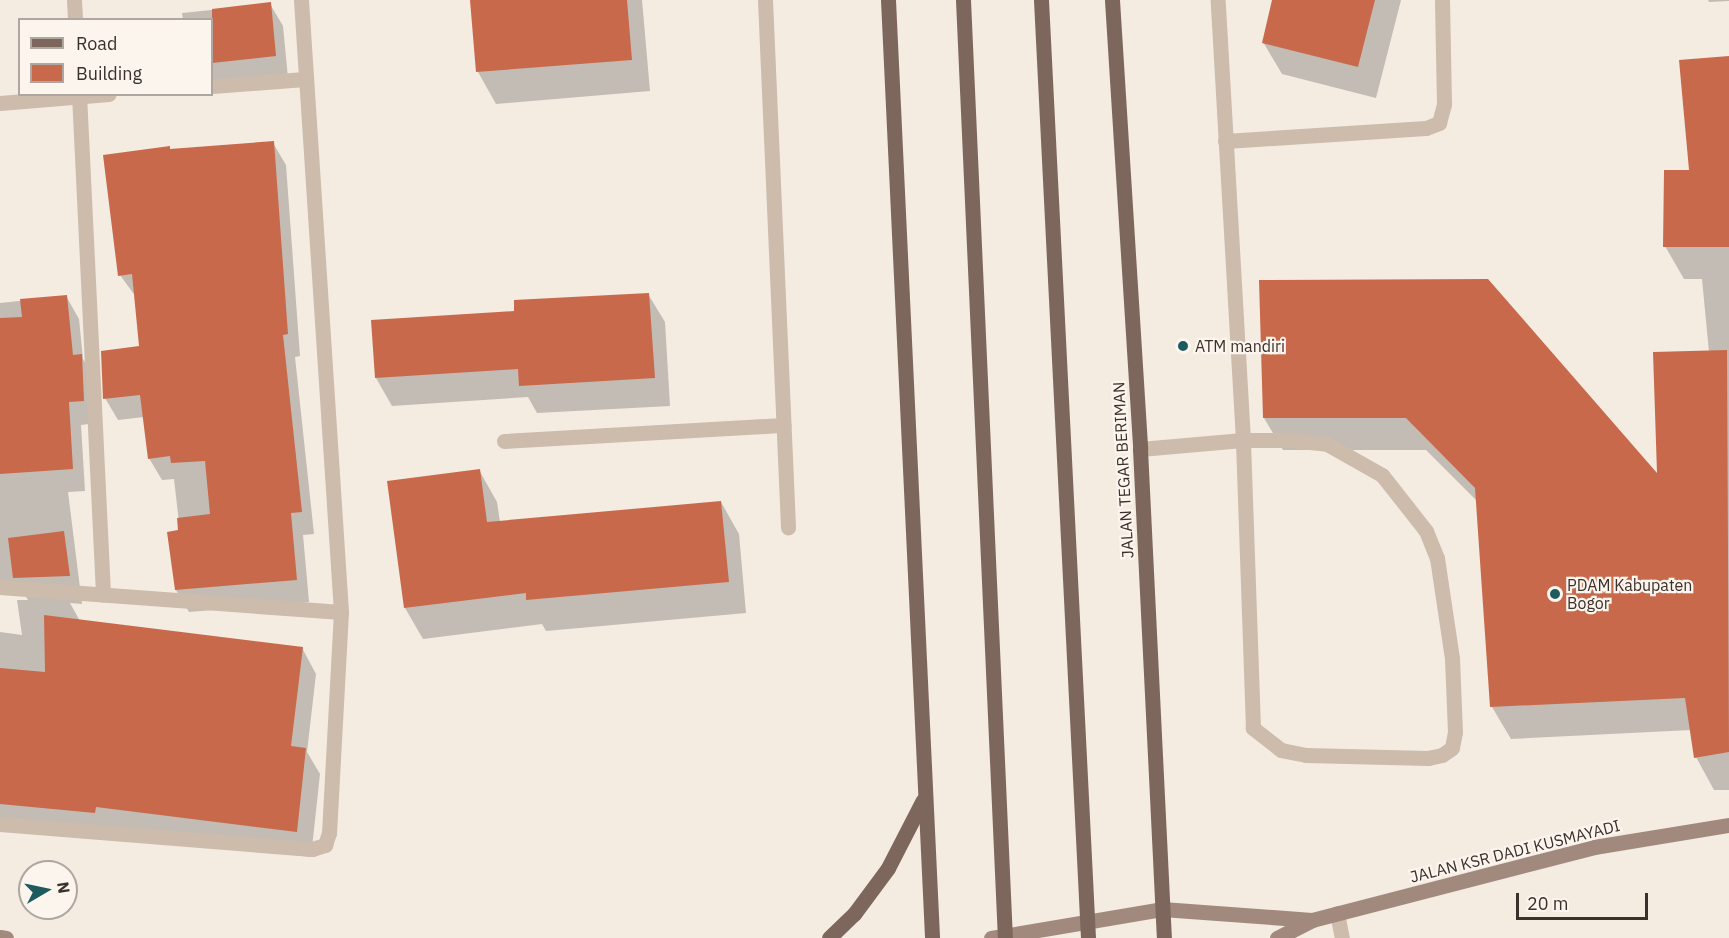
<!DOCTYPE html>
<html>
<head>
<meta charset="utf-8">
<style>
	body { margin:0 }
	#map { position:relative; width:1729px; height:938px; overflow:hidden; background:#f4ebe1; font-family:"IBM Plex Sans",sans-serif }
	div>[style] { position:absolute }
	.shadow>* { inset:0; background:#0003 }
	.building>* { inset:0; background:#c8694b }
	.lane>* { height:15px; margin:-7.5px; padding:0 7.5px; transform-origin:7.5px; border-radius:7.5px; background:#cdbbac }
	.street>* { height:15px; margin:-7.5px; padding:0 7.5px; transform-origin:7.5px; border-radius:7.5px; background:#cdbbac }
	.secondary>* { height:15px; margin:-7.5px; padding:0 7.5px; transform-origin:7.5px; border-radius:7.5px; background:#a18a7d }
	.primary>* { height:15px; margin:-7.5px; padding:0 7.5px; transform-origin:7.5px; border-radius:7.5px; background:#7d675c }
	.dots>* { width:16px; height:16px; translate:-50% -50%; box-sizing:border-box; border:3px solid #fbf5ee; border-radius:50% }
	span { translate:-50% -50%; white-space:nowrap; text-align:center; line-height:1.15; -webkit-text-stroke:4.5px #fbf5ee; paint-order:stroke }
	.poi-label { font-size:16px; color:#3b302b }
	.left { translate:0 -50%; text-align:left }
	.street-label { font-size:16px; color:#3b302b }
	.legend { position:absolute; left:18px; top:18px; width:195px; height:78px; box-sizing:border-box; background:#fbf5ee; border:2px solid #aea6a0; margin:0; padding:8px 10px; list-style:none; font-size:18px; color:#3b302b }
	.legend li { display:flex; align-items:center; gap:12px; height:30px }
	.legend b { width:30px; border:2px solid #aea6a0 }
	.north { position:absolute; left:18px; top:860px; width:60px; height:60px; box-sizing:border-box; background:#fbf5ee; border:2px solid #aea6a0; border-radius:50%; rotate:81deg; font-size:16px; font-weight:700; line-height:24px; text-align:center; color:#3b302b }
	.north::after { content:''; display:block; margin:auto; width:21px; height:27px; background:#1f5a5e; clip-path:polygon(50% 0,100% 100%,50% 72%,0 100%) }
	.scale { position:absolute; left:1516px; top:893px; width:132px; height:27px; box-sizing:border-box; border:3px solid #3b302b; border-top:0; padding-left:8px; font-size:18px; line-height:21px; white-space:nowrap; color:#3b302b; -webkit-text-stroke:4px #fbf5ee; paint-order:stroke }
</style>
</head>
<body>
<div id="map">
	<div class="shadow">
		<div style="clip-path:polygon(472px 0,642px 0,650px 91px,496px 104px,478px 72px)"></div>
		<div style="clip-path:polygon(1273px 0,1401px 0,1376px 98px,1282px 74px,1263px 42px)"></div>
		<div style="clip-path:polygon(1708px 0,1729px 0,1729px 1px,1709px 2px)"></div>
		<div style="clip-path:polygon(270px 4px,283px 26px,288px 78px,212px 86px,212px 20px,183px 20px,182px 13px)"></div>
		<div style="clip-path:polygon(1729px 57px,1729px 790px,1714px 790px,1696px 757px,1691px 730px,1511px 739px,1492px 707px,1478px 502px,1426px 450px,1283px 450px,1264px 418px,1261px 281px,1659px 477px,1709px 352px,1702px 279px,1684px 279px,1665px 246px)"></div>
		<div style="clip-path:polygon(273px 143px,286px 165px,300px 356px,295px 357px,314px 534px,303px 535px,309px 602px,189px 612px,176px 590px,180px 531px,174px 479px,162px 480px,149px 458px,144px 417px,118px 420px,105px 398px,141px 348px,136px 297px,120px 275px,169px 148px,171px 151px)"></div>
		<div style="clip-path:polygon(648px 294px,665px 322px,670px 406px,537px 413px,528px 397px,392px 406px,376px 378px,516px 312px)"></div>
		<div style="clip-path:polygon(66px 296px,79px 319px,83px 359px,94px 378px,96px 423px,81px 425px,85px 491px,68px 492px,82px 604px,70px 603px,80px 621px,302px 648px,316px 674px,307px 752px,320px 774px,311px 857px,110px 831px,0 827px,0 632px,22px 635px,17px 600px,28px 600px,17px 582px,0 583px,0 303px)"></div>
		<div style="clip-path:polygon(479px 470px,497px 502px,500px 522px,721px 502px,739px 534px,746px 613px,546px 631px,542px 624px,423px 639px,405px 608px)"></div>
	</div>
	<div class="building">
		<div style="clip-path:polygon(470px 0,627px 0,632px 60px,476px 72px)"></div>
		<div style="clip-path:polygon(1272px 0,1375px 0,1358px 67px,1262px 43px)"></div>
		<div style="clip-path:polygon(271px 2px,276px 56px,212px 63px,212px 9px)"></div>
		<div style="clip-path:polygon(1729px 56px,1729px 247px,1663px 247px,1664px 170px,1689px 170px,1679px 60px)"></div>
		<div style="clip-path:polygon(274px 141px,288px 334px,283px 335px,302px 512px,291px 513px,297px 580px,175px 590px,167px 532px,178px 530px,177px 518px,210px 514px,205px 461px,171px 463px,170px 456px,148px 459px,140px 395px,103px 399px,101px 351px,139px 346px,132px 274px,118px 276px,103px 155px,170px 146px,170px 149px)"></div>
		<div style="clip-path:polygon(1488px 279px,1657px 473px,1653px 352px,1727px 350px,1729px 752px,1694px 758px,1685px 698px,1490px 707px,1475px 488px,1406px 418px,1263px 418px,1259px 280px)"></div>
		<div style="clip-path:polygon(649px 293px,655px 378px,519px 386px,518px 369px,375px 378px,371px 320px,514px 311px,514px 300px)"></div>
		<div style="clip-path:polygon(67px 295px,73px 355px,82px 354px,84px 401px,69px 402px,73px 469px,0 474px,0 318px,22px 317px,20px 299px)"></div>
		<div style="clip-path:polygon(480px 469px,487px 522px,721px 501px,729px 582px,526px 600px,526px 593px,404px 608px,387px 481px)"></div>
		<div style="clip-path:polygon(64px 531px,70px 576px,13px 578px,8px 538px)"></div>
		<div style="clip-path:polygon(44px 615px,303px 647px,291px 746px,306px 748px,297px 832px,96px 807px,95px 813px,0 804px,0 668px,45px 672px)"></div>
	</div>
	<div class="lane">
		<div style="left:765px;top:0;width:528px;rotate:87.5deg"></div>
		<div style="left:1225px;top:141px;width:201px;rotate:-3.7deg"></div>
		<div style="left:1426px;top:128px;width:14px;rotate:-21deg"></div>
		<div style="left:1439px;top:123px;width:20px;rotate:-75deg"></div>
		<div style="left:1444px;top:104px;width:104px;rotate:-91.1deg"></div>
		<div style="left:504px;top:441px;width:280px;rotate:-3.3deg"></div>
		<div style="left:1140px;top:449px;width:103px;rotate:-5deg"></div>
		<div style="left:1243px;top:440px;width:47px"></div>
		<div style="left:1290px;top:440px;width:37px;rotate:6deg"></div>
		<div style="left:1327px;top:444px;width:63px;rotate:29.4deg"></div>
		<div style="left:1382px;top:475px;width:71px;rotate:51.8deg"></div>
		<div style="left:1426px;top:531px;width:29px;rotate:68deg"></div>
		<div style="left:1437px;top:558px;width:101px;rotate:81.5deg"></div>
		<div style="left:1452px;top:658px;width:74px;rotate:87.7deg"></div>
		<div style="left:1455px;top:732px;width:16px;rotate:101deg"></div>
		<div style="left:1452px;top:748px;width:12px;rotate:145deg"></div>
		<div style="left:1442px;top:755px;width:14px;rotate:168deg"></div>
		<div style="left:1428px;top:758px;width:122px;rotate:-178.6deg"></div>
		<div style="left:1306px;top:755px;width:25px;rotate:-169deg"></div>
		<div style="left:1281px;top:750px;width:36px;rotate:-142deg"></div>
		<div style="left:1253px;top:728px;width:288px;rotate:-92deg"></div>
		<div style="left:1243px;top:440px;width:441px;rotate:-93.3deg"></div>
		<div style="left:1337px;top:913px;width:25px;rotate:79deg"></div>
	</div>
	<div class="street">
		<div style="left:74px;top:0;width:20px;rotate:87deg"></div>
		<div style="left:212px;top:86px;width:93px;rotate:-4.3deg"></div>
		<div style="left:79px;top:94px;width:501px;rotate:87.25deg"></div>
		<div style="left:0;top:103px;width:109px;rotate:-4.7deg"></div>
		<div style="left:0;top:587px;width:342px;rotate:4.2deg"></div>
		<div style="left:0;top:824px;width:313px;rotate:4.6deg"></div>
		<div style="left:312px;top:849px;width:14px;rotate:-17deg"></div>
		<div style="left:325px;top:845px;width:13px;rotate:-72deg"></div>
		<div style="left:329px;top:833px;width:221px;rotate:-86.9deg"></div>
		<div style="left:341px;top:612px;width:613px;rotate:-93.74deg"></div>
	</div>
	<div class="secondary">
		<div style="left:0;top:937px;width:6px;rotate:9deg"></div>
		<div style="left:991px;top:938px;width:173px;rotate:-9.6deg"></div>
		<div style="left:1162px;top:909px;width:150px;rotate:4.2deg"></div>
		<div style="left:1277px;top:938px;width:39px;rotate:-27deg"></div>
		<div style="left:1312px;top:920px;width:291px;rotate:-14.5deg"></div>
		<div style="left:1594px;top:847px;width:137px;rotate:-9.3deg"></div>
	</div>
	<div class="primary">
		<div style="left:888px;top:0;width:939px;rotate:87.31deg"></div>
		<div style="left:963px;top:0;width:939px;rotate:87.44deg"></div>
		<div style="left:1041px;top:0;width:939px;rotate:87.13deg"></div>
		<div style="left:1112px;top:0;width:450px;rotate:86.4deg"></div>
		<div style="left:1140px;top:449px;width:490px;rotate:87.2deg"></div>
		<div style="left:829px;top:938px;width:35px;rotate:-44deg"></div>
		<div style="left:854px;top:914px;width:57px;rotate:-53.5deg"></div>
		<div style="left:888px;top:868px;width:76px;rotate:-62.8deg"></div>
	</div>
	<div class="dots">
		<div style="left:1183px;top:346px;background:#1f5a5e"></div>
		<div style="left:1555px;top:594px;background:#1f5a5e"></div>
	</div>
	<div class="poi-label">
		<span class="left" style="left:1195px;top:346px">ATM mandiri</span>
		<span class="left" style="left:1567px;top:594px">PDAM Kabupaten<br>Bogor</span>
	</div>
	<div class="street-label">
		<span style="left:1123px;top:470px;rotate:-93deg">JALAN TEGAR BERIMAN</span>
		<span style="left:1515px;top:851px;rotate:-14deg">JALAN KSR DADI KUSMAYADI</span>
	</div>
	<ul class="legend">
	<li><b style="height:8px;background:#7d675c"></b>Road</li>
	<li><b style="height:16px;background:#c8694b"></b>Building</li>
	</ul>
	<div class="north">N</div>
	<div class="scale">20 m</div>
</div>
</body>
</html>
